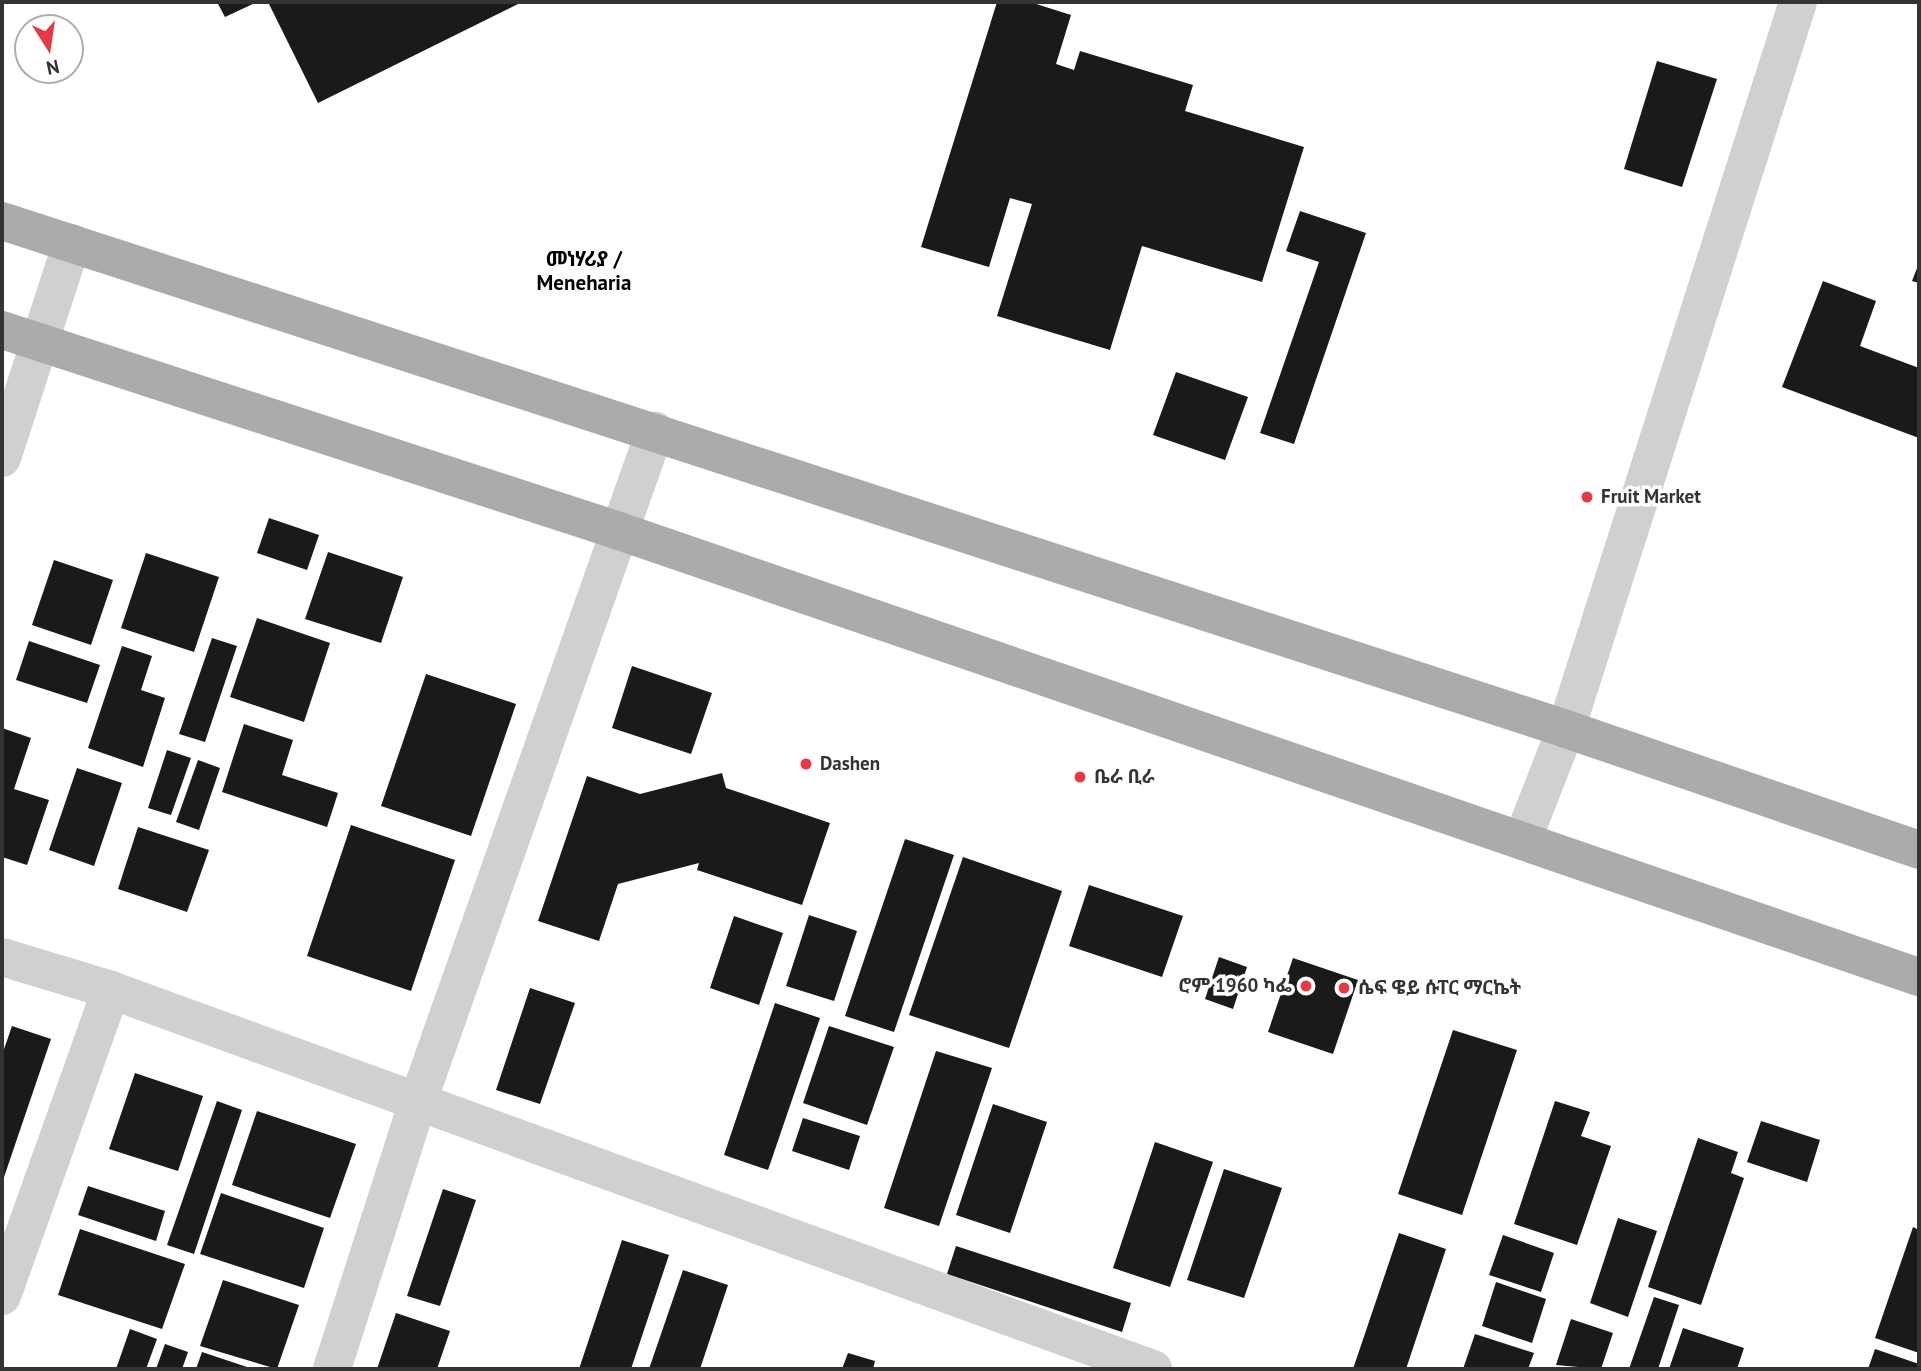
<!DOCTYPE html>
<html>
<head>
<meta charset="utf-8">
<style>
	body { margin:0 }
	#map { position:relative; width:1921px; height:1371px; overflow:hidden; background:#fff; font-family:"PT Sans","Noto Sans Ethiopic",sans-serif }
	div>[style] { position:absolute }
	.building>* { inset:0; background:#1a1a1a }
	.minor>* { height:38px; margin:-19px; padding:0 19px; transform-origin:19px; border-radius:19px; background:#d0d0d0 }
	.major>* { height:38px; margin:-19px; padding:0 19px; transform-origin:19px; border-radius:19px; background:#ababab }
	.dots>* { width:19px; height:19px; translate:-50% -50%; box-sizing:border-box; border:4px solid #fff; border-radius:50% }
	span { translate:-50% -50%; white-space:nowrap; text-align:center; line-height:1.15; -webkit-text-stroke:7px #fff; paint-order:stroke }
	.poi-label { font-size:19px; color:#333; font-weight:700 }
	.left { translate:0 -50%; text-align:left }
	.right { translate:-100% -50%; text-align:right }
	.neighbourhood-label { font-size:21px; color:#000; font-weight:700 }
	.frame { position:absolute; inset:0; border:4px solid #333; pointer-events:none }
	.north { position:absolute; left:14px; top:14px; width:70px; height:70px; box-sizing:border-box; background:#fff; border:2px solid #adadad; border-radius:50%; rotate:168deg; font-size:19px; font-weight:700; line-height:28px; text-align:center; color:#333 }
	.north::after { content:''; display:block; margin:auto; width:24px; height:32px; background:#e63946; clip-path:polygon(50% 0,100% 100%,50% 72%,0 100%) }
</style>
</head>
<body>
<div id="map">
	<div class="building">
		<div style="clip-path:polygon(217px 2px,257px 2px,225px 17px)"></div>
		<div style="clip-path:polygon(268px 2px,522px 2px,318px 103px)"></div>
		<div style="clip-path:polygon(997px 2px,1030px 2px,1071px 15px,1056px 64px,1074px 70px,1080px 51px,1193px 85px,1185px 111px,1304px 147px,1262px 282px,1142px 246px,1110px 350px,997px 316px,1032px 204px,1010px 198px,989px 267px,921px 247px)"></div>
		<div style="clip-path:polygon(1657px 61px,1717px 79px,1682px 187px,1624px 169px)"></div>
		<div style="clip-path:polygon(1300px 211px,1366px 233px,1294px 444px,1260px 433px,1319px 262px,1286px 251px)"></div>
		<div style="clip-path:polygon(1919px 263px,1919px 283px,1912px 281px)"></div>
		<div style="clip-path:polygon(1823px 281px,1876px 301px,1860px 346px,1919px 368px,1919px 438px,1782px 387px)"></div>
		<div style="clip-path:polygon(1176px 372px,1248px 397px,1225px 460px,1153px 435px)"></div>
		<div style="clip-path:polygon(269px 518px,319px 535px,307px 570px,257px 553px)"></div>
		<div style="clip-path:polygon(328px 552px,403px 577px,381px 643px,305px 619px)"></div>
		<div style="clip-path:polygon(146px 553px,219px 577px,194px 652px,121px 628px)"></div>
		<div style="clip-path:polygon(54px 560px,113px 580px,91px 645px,32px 625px)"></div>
		<div style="clip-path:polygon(257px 618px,330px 643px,304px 722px,230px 697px)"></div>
		<div style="clip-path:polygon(212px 638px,237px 646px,205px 742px,179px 734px)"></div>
		<div style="clip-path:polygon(29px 641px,100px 665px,87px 703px,16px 680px)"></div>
		<div style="clip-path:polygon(122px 646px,152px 656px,141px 690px,165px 698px,143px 767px,88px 748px)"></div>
		<div style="clip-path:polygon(632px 666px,712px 693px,691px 754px,612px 728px)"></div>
		<div style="clip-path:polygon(426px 674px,516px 704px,471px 836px,381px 806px)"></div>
		<div style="clip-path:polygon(244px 724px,293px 740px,282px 775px,338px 793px,327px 827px,222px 792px)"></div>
		<div style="clip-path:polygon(2px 728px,31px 738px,14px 789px,49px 800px,27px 865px,2px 857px)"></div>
		<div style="clip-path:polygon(167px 750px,191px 758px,171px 815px,148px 808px)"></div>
		<div style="clip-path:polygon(198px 760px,220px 768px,199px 830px,176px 822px)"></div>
		<div style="clip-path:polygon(77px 768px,122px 783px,94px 866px,49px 850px)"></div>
		<div style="clip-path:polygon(722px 773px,726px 788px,830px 823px,802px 905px,697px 870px,699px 863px,618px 884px,599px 941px,538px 921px,587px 776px,640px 794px)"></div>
		<div style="clip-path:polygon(351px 825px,455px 860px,411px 991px,307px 956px)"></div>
		<div style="clip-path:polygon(138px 827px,209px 850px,187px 912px,118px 889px)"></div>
		<div style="clip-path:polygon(905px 839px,954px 855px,894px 1032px,845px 1016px)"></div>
		<div style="clip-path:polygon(963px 857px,1062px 891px,1009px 1048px,909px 1015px)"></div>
		<div style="clip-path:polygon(1089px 885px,1183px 916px,1162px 977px,1069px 946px)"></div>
		<div style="clip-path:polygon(809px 915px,857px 931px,834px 1001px,786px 986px)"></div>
		<div style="clip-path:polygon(734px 916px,783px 933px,759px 1005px,710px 988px)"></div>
		<div style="clip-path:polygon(1219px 957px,1247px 967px,1233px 1009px,1205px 999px)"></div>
		<div style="clip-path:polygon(1293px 958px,1358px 980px,1333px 1054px,1268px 1032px)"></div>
		<div style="clip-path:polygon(530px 988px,575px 1003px,540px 1104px,496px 1090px)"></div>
		<div style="clip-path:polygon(775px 1003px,820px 1018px,768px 1170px,724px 1155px)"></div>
		<div style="clip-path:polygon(12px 1026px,51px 1039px,2px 1183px,2px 1055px)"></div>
		<div style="clip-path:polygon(829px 1026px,894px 1047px,867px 1125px,803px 1103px)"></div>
		<div style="clip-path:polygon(1453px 1030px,1517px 1050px,1462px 1215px,1398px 1194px)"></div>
		<div style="clip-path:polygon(936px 1051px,992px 1068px,939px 1226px,884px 1208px)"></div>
		<div style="clip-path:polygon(135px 1073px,203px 1096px,178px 1171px,109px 1149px)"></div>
		<div style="clip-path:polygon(217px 1101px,242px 1110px,194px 1254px,167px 1245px)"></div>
		<div style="clip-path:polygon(1555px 1101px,1590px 1112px,1581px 1136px,1611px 1146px,1577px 1245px,1514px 1224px)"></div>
		<div style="clip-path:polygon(993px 1104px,1047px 1122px,1010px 1233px,956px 1215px)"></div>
		<div style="clip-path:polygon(257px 1111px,356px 1144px,330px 1218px,232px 1185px)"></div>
		<div style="clip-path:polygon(803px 1118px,860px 1136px,849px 1170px,792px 1151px)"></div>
		<div style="clip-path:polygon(1761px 1121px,1820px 1140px,1807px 1182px,1747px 1162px)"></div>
		<div style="clip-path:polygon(1698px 1138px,1738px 1152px,1731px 1173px,1744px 1178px,1701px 1305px,1648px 1287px)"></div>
		<div style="clip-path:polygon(1155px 1142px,1213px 1162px,1170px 1287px,1113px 1268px)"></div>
		<div style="clip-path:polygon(1224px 1169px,1282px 1188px,1244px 1298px,1187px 1280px)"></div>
		<div style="clip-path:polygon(88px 1186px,165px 1211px,156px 1241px,78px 1215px)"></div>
		<div style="clip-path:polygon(443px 1189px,476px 1200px,440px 1306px,407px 1296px)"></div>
		<div style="clip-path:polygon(221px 1193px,324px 1228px,304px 1288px,200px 1254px)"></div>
		<div style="clip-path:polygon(1618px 1218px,1657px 1231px,1628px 1317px,1590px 1303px)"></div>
		<div style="clip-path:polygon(1913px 1227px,1919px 1230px,1919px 1353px,1875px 1338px)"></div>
		<div style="clip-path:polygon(80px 1229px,185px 1264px,162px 1329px,58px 1295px)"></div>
		<div style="clip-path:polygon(1399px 1233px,1446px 1249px,1406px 1369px,1353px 1369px)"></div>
		<div style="clip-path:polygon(1503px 1235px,1554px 1253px,1541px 1292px,1489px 1275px)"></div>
		<div style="clip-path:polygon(622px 1240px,669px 1255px,631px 1369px,579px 1369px)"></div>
		<div style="clip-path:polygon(956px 1246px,1131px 1303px,1122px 1332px,947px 1274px)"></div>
		<div style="clip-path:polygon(683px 1270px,728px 1285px,700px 1369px,649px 1369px)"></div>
		<div style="clip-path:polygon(223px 1280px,299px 1305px,277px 1369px,200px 1346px)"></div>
		<div style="clip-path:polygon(1496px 1282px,1546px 1299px,1532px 1343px,1482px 1326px)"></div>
		<div style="clip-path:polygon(1654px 1297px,1679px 1305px,1658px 1369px,1629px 1369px)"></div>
		<div style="clip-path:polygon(396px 1313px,450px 1331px,437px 1369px,377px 1369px)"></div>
		<div style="clip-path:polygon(1571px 1319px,1613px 1333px,1601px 1369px,1556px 1365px)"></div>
		<div style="clip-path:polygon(1683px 1328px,1744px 1348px,1737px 1369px,1669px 1369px)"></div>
		<div style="clip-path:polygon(130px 1329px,157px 1339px,146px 1369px,116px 1369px)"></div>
		<div style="clip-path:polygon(1475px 1334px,1534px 1353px,1528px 1369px,1463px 1369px)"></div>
		<div style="clip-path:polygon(165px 1344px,188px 1352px,182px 1369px,156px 1369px)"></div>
		<div style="clip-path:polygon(1875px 1349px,1919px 1364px,1919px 1369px,1868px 1369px)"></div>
		<div style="clip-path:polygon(202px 1352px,253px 1369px,196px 1369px)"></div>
		<div style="clip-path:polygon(848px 1353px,875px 1361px,873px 1369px,842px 1369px)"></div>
	</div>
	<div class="minor">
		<div style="left:2px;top:458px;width:226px;rotate:-72deg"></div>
		<div style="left:1522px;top:841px;width:120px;rotate:-68.6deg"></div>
		<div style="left:1566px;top:729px;width:763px;rotate:-72.3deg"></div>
		<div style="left:2px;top:957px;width:114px;rotate:16.8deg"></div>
		<div style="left:111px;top:990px;width:1109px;rotate:19.99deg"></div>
		<div style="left:2px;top:1296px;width:325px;rotate:-70.4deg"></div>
		<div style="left:332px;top:1369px;width:281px;rotate:-72.2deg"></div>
		<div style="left:418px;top:1101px;width:711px;rotate:-70.52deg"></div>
	</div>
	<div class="major">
		<div style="left:2px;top:221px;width:1644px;rotate:17.99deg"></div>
		<div style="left:1566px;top:729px;width:373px;rotate:18.9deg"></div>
		<div style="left:2px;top:330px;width:649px;rotate:18.04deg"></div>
		<div style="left:619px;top:531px;width:1374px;rotate:18.94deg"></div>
	</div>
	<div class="dots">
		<div style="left:1587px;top:497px;background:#e63946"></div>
		<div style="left:806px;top:764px;background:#e63946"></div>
		<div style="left:1080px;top:777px;background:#e63946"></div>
		<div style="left:1306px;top:986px;background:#e63946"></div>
		<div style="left:1344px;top:988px;background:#e63946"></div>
	</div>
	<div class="poi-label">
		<span class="left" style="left:1601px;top:497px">Fruit Market</span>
		<span class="left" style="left:820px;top:764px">Dashen</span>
		<span class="left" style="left:1094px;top:777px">ቤራ ቢራ</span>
		<span class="right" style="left:1292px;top:986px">ሮም 1960 ካፌ</span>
		<span class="left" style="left:1358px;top:988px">ሴፍ ዌይ ሱፐር ማርኬት</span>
	</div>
	<div class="neighbourhood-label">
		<span style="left:584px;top:271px">መነሃሪያ /<br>Meneharia</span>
	</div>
	<div class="frame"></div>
	<div class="north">N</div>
</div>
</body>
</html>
